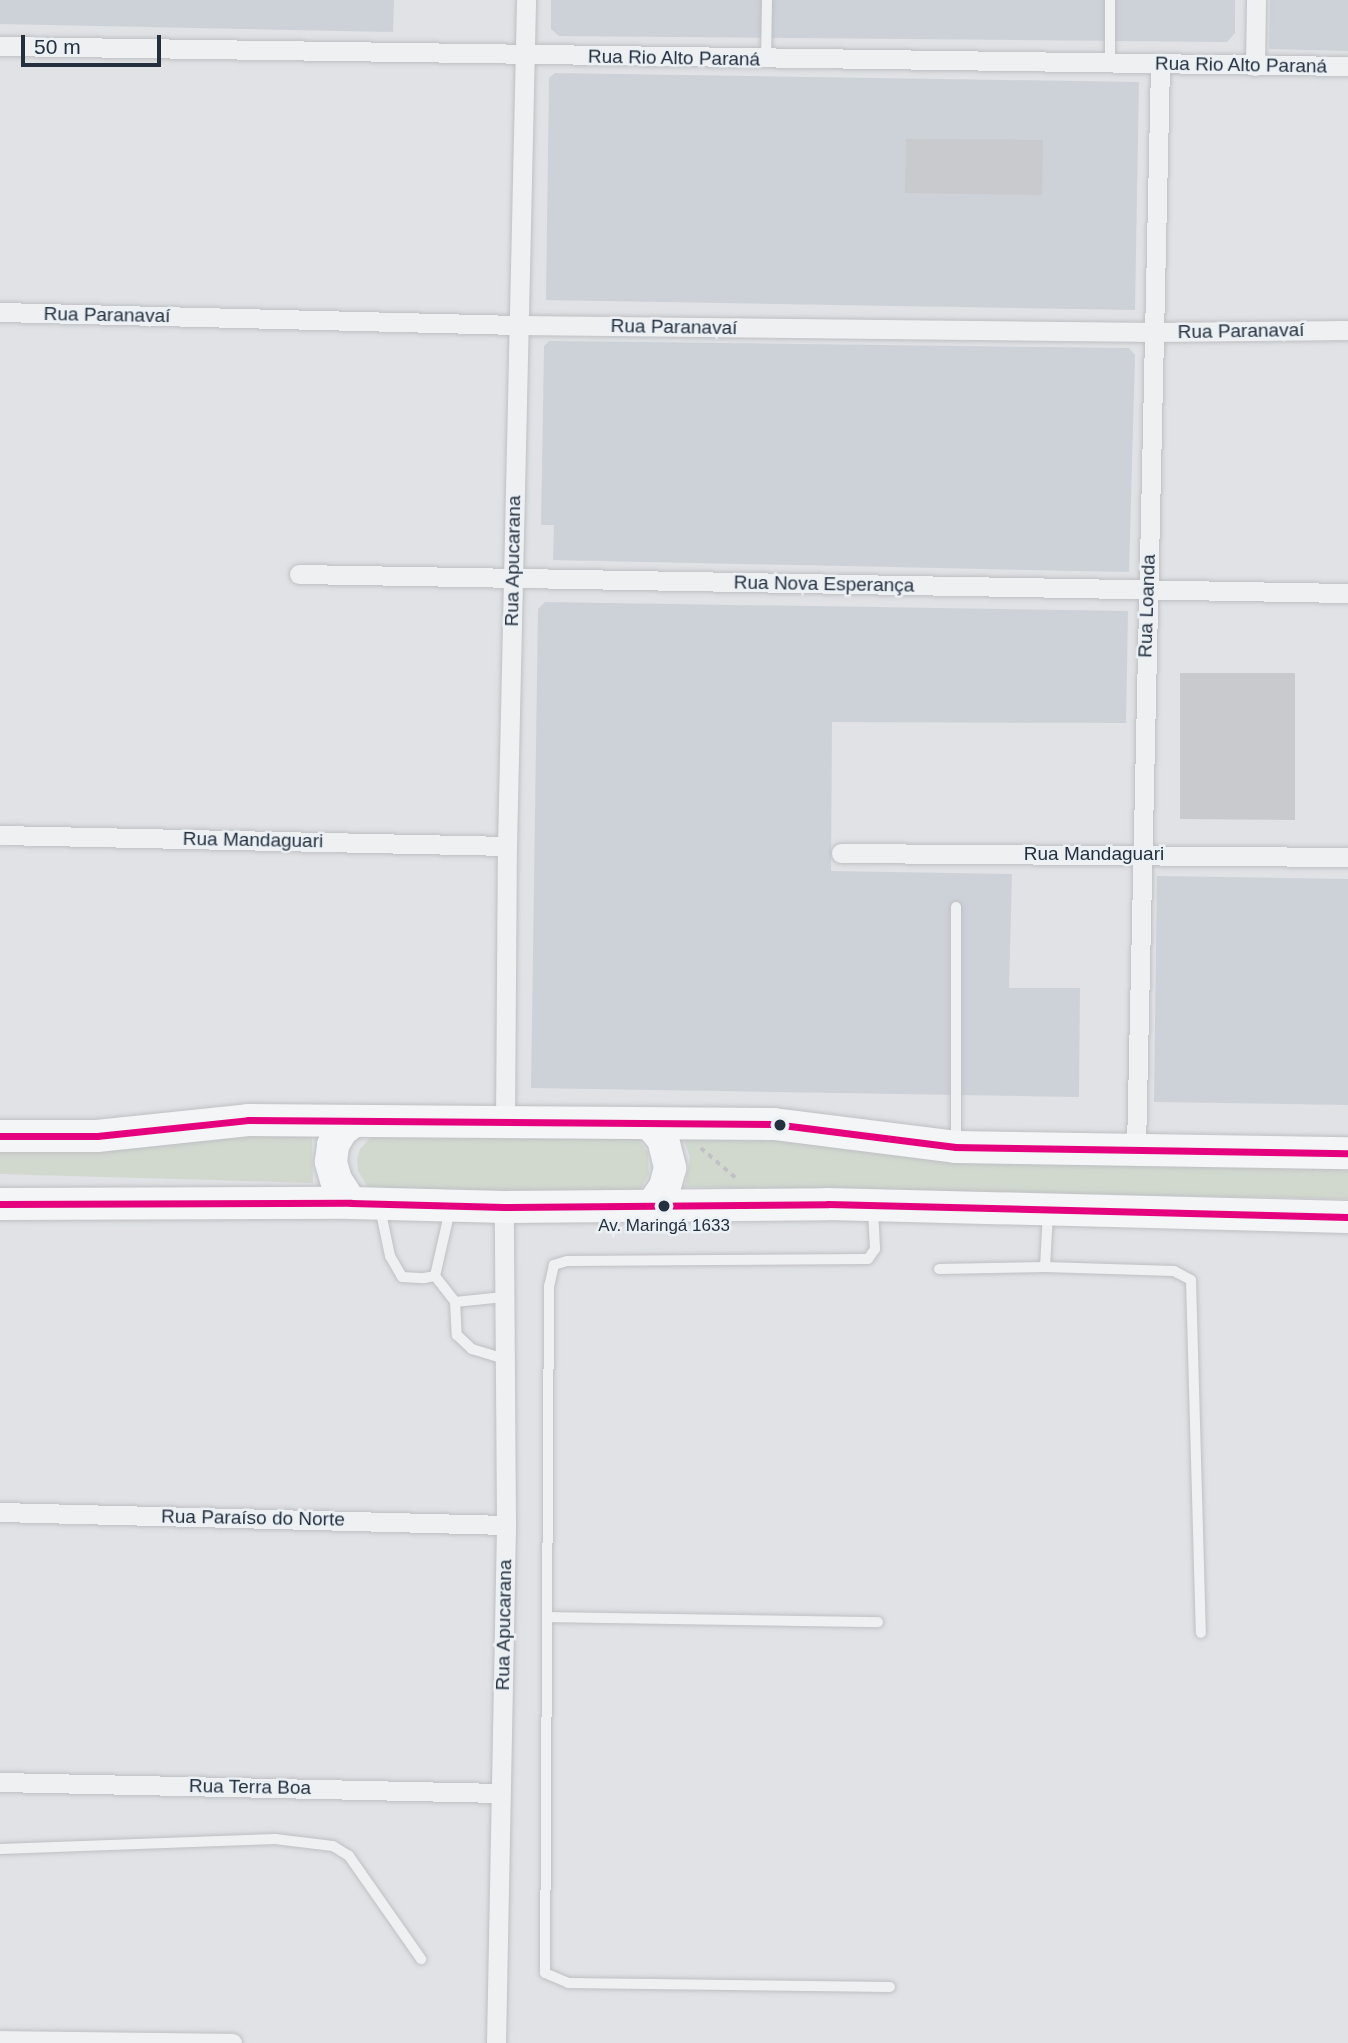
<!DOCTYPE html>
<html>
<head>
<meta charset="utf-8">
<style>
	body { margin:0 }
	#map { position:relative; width:1348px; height:2043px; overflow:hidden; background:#e0e2e5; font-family:Arial,sans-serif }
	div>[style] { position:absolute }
	.built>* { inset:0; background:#cdd2d9 }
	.green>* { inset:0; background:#d1d9cf }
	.building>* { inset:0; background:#c8cacd }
	.path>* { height:3.5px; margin-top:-1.75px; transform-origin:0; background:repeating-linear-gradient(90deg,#bfc1c5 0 5px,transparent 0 10px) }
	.roads { filter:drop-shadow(0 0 2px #bec0c3) drop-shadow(0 0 2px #bec0c3) }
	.service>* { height:10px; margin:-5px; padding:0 5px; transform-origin:5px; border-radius:5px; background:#eff0f2 }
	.minor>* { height:19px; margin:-9.5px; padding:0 9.5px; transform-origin:9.5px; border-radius:9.5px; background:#eff0f2 }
	.primary>* { height:32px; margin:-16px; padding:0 16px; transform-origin:16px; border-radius:16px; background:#f4f5f6 }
	.bus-1>* { height:7px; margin:-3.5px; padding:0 3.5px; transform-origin:3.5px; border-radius:3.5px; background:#e5007d }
	.dots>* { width:19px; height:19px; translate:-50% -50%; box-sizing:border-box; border:4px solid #ecf1f5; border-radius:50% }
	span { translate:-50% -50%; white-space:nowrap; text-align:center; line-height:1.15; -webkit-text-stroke:5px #ecf1f5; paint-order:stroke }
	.bus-label { font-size:17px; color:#25303f }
	.street-label { font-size:19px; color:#25303f }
	.scale { position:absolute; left:21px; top:35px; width:140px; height:32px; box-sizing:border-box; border:4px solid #25303f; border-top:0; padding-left:9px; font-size:21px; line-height:24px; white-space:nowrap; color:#25303f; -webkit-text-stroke:5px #ecf1f5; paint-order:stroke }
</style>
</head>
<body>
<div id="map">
	<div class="built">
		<div style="clip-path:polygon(0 0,394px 0,393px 32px,0 24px)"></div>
		<div style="clip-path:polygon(551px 0,1235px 0,1235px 33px,1227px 42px,559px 36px,551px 29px)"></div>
		<div style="clip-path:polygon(1270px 0,1348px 0,1348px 51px,1269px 49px)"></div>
		<div style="clip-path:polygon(555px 73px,1139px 82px,1135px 310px,546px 300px,549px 78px)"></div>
		<div style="clip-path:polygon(549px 341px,1129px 348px,1135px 355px,1129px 572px,553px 560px,554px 525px,541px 525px,544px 346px)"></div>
		<div style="clip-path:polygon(545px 602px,1128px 611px,1126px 723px,832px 722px,831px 871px,1012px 874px,1009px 988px,1080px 988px,1079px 1097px,531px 1088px,538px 609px)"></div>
		<div style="clip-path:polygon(1157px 876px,1348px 879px,1348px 1105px,1154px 1102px)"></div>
	</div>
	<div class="green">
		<div style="clip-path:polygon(312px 1130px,313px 1183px,0 1174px,0 1148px)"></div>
		<div style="clip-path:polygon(375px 1133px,637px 1137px,648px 1153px,649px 1174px,639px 1192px,369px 1189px,358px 1171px,357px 1160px,360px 1149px)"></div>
		<div style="clip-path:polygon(683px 1138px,774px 1139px,1348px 1166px,1348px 1199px,685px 1187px,690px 1157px)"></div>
	</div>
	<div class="building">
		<div style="clip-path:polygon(906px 139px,1043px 140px,1042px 195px,905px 193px)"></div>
		<div style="clip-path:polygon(1180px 673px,1295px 673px,1295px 820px,1180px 819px)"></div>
	</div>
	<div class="path">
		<div style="left:701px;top:1148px;width:48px;rotate:40.7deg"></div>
	</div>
	<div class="roads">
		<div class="service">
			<div style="left:1110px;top:0;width:62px;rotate:90deg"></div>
			<div style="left:766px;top:58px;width:58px;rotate:-89deg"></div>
			<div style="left:956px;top:907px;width:237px;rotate:90deg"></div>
			<div style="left:380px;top:1208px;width:49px;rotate:78.2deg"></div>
			<div style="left:390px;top:1256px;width:24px;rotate:60deg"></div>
			<div style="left:402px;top:1277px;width:22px;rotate:3deg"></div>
			<div style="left:424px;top:1278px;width:11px;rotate:-10deg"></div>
			<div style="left:435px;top:1276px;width:68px;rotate:-77.2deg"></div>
			<div style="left:873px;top:1210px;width:39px;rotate:87deg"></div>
			<div style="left:875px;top:1249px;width:12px;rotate:125deg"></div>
			<div style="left:868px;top:1259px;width:301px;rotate:179.6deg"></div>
			<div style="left:567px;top:1261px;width:14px;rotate:163deg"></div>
			<div style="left:554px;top:1265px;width:22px;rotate:103deg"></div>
			<div style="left:549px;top:1286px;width:687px;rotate:90.33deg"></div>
			<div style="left:545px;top:1973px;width:25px;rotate:23deg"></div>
			<div style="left:568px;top:1983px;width:322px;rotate:0.7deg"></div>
			<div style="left:1048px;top:1212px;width:55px;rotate:93.1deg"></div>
			<div style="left:1045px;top:1267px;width:129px;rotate:1.8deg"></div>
			<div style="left:1174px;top:1271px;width:19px;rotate:28deg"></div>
			<div style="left:1191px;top:1280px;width:353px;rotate:88.4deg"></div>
			<div style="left:939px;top:1269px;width:106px;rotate:-1.1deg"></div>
			<div style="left:435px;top:1276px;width:33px;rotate:52deg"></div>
			<div style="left:455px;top:1302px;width:49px;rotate:-5.8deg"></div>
			<div style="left:455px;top:1302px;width:33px;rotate:87deg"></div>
			<div style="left:457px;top:1335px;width:21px;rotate:43deg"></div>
			<div style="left:472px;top:1349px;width:34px;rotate:17deg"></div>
			<div style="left:548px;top:1617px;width:330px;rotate:0.9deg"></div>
			<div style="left:0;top:1849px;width:275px;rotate:-2.1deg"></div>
			<div style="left:275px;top:1839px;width:58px;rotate:6.9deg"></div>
			<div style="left:333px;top:1846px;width:19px;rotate:32deg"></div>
			<div style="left:349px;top:1856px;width:126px;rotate:55deg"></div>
		</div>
		<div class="minor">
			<div style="left:0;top:46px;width:1348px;rotate:0.85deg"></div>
			<div style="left:1255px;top:66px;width:66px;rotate:-89.1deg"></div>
			<div style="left:0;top:312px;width:518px;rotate:1.44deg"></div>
			<div style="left:518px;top:325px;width:638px;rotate:0.63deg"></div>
			<div style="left:1156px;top:332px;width:192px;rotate:-0.6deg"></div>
			<div style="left:299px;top:574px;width:1049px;rotate:1.04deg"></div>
			<div style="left:0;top:835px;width:507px;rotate:1.24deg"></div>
			<div style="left:841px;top:853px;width:507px;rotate:0.45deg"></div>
			<div style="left:505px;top:1122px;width:276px;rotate:-89.6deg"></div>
			<div style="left:507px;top:846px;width:846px;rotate:-88.71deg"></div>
			<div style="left:1136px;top:1148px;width:1084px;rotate:-88.73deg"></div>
			<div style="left:0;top:1512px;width:506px;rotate:1.47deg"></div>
			<div style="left:0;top:1782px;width:500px;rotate:1.26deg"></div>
			<div style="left:0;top:2040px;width:232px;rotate:0.7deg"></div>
			<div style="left:496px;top:2043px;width:518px;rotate:-88.89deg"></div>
			<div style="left:506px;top:1525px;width:318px;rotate:-90.4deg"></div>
		</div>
		<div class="primary">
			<div style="left:650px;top:1124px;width:20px;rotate:49deg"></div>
			<div style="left:663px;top:1139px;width:30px;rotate:76deg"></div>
			<div style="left:670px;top:1168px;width:20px;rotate:105deg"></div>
			<div style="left:665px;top:1187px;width:21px;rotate:125deg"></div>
			<div style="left:0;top:1136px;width:97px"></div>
			<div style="left:97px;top:1136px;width:152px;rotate:-6deg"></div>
			<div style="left:248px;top:1120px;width:526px;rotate:0.44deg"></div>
			<div style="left:774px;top:1124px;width:183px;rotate:7.2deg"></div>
			<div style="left:956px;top:1147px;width:392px;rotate:0.9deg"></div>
			<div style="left:351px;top:1203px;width:27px;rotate:-123deg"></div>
			<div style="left:336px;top:1180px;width:19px;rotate:-106deg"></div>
			<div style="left:331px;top:1162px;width:17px;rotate:-83deg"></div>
			<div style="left:333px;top:1145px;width:16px;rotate:-60deg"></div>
			<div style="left:341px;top:1131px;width:16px;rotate:-38deg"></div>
			<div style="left:0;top:1204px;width:351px;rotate:-0.2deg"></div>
			<div style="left:351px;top:1203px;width:153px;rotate:1.5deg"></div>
			<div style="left:504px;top:1207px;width:324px;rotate:-0.5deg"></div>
			<div style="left:828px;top:1204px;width:520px;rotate:1.43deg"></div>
		</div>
	</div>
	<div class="bus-1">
		<div style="left:0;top:1136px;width:97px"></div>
		<div style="left:97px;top:1136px;width:152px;rotate:-6deg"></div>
		<div style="left:248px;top:1120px;width:526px;rotate:0.44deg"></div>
		<div style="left:774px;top:1124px;width:183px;rotate:7.2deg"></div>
		<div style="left:956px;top:1147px;width:392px;rotate:0.9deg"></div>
		<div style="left:0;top:1204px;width:351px;rotate:-0.2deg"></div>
		<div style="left:351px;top:1203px;width:153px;rotate:1.5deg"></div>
		<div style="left:504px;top:1207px;width:324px;rotate:-0.5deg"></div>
		<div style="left:828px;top:1204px;width:520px;rotate:1.43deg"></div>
	</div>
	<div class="dots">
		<div style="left:780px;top:1125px;background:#25303f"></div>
		<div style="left:664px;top:1206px;background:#25303f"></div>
	</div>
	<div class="bus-label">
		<span style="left:664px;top:1226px">Av. Maringá 1633</span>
	</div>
	<div class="street-label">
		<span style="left:674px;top:58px;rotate:1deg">Rua Rio Alto Paraná</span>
		<span style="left:1241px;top:65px;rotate:1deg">Rua Rio Alto Paraná</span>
		<span style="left:107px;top:315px;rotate:1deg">Rua Paranavaí</span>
		<span style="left:674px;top:327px;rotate:1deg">Rua Paranavaí</span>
		<span style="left:1241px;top:331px;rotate:-1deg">Rua Paranavaí</span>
		<span style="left:513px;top:561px;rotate:-89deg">Rua Apucarana</span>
		<span style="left:824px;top:584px;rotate:1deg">Rua Nova Esperança</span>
		<span style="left:1147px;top:606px;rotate:-88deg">Rua Loanda</span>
		<span style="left:253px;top:840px;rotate:1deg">Rua Mandaguari</span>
		<span style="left:1094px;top:854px">Rua Mandaguari</span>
		<span style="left:253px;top:1518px;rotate:1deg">Rua Paraíso do Norte</span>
		<span style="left:504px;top:1625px;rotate:-89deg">Rua Apucarana</span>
		<span style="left:250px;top:1787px;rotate:1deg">Rua Terra Boa</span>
	</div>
	<div class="scale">50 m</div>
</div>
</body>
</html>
